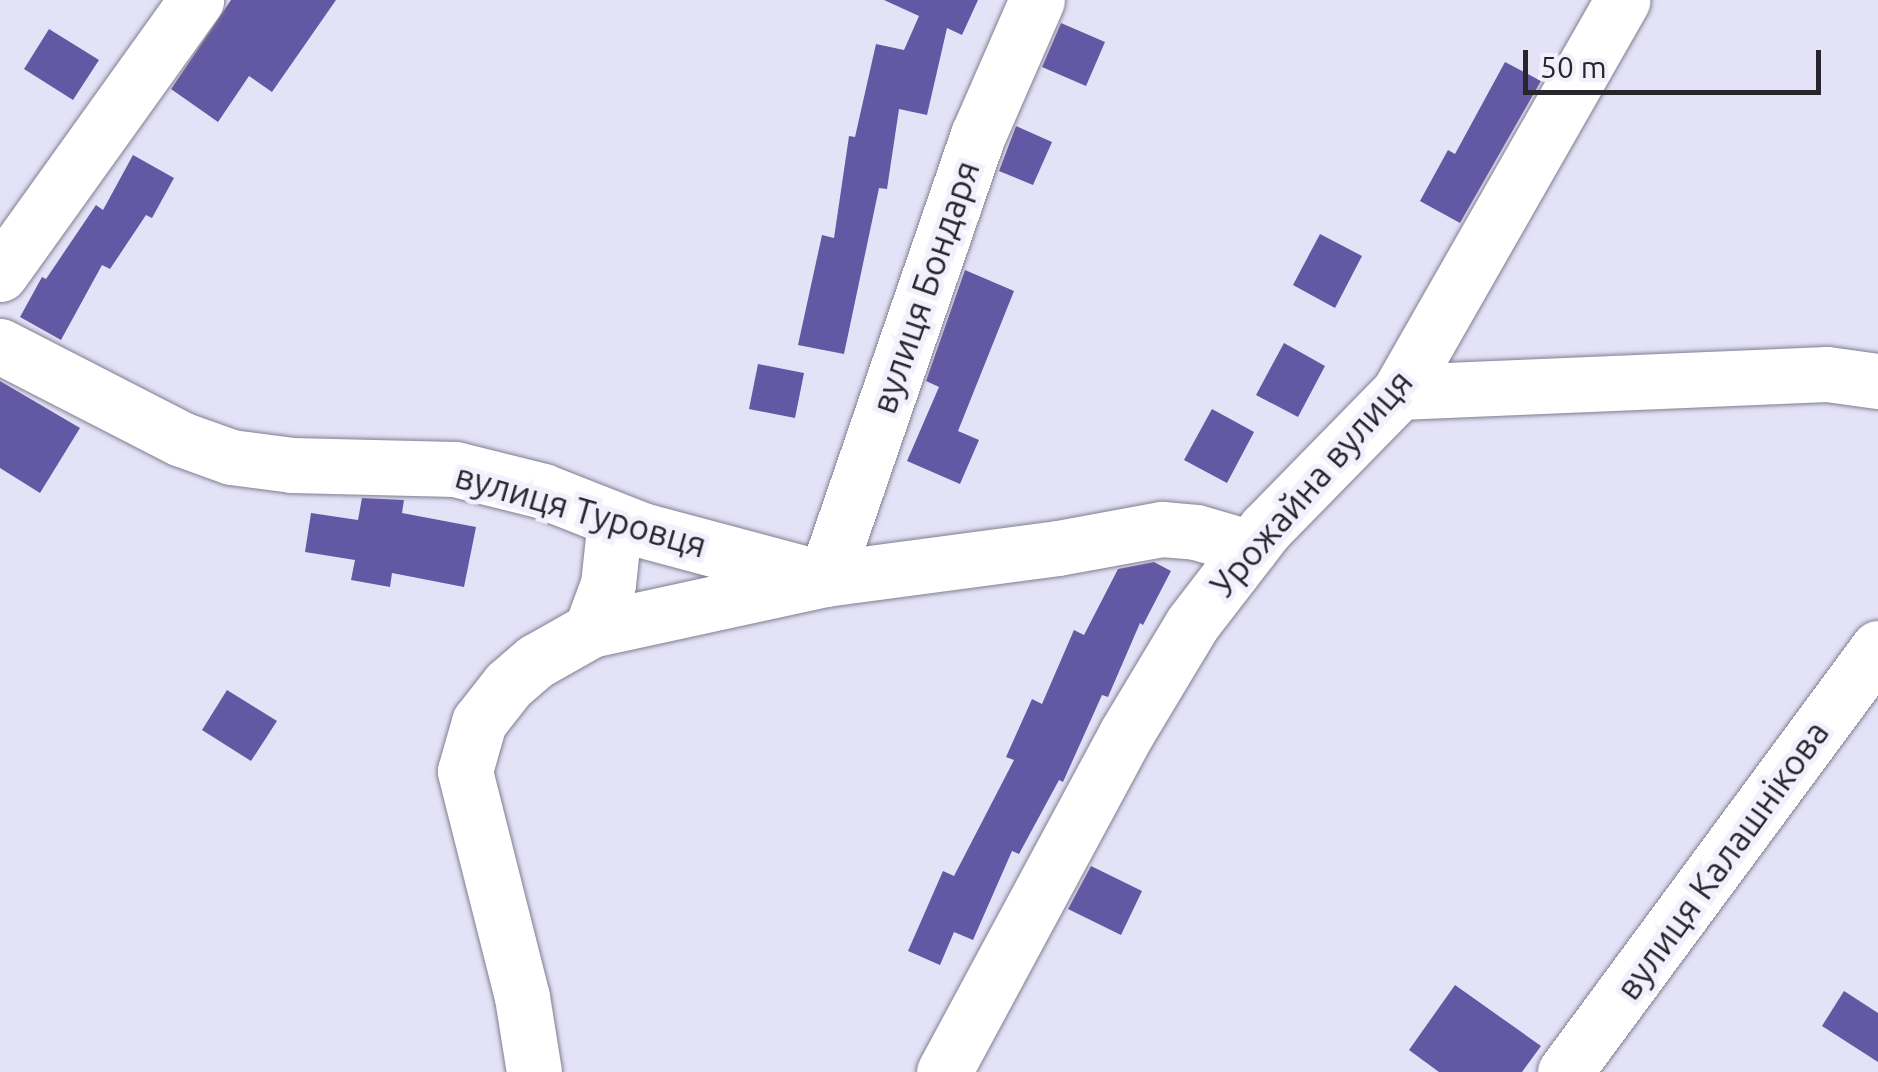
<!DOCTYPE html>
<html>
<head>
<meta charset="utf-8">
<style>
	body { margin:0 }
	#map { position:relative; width:1878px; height:1072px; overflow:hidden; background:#e3e2f6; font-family:Ubuntu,sans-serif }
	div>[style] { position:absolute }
	.building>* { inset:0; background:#6358a3 }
	.roads { filter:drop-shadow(0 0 2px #807e90) drop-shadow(0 0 2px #807e90) }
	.minor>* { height:55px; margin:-27.5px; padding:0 27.5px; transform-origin:27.5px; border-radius:27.5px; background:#fff }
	span { translate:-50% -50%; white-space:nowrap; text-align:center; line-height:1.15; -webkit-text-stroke:10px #f1f0fc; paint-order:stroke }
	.street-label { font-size:35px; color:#27262d }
	.scale { position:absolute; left:1523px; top:50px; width:298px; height:45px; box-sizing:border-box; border:5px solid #27262d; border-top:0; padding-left:12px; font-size:30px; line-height:35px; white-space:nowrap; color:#27262d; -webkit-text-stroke:8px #f1f0fc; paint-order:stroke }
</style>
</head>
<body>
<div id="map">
	<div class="building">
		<div style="clip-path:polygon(231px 0,336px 0,272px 92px,249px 76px,218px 122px,171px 89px)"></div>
		<div style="clip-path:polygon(884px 0,978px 0,962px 35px,947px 28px,927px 115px,899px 109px,887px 189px,879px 188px,844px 354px,798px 345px,822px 235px,834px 238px,849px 136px,855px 137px,876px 44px,904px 50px,919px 16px)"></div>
		<div style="clip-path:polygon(1061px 23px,1105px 42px,1086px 86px,1042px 67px)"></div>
		<div style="clip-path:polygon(49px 29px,99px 60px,73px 100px,24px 69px)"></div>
		<div style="clip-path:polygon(1505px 62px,1541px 81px,1460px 223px,1420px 201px,1448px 150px,1455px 154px)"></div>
		<div style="clip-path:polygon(1016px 126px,1052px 142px,1033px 185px,999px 171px)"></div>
		<div style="clip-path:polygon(133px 155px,174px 178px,152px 218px,146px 215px,110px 269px,102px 265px,61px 340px,20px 317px,42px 277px,46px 279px,96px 205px,103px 210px)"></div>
		<div style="clip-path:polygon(1320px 234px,1362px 256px,1335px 308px,1293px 285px)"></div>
		<div style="clip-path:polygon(965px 270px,1014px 291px,958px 431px,979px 440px,960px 484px,907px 461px,939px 387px,926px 381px)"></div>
		<div style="clip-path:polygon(1284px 343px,1325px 366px,1298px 417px,1256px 395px)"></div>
		<div style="clip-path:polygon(758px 364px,804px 373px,795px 418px,749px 409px)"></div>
		<div style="clip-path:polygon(0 381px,80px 428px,40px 493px,0 468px)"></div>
		<div style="clip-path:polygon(1212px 409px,1254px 432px,1227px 483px,1184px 460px)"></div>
		<div style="clip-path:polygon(362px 498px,404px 500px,402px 513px,476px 527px,464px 587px,392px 573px,390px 587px,351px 580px,355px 560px,305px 552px,311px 513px,358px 520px)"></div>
		<div style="clip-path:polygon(1154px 562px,1171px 571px,1143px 625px,1140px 623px,1108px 697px,1102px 695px,1063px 782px,1059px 780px,1019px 854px,1012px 851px,973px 940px,954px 932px,940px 965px,908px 951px,943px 871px,954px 876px,1014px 760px,1006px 757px,1032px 699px,1042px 704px,1074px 630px,1084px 635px,1118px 569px)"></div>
		<div style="clip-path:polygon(227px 690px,277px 721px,251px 761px,202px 730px)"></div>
		<div style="clip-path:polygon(1091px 866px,1142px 891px,1121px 935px,1068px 909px)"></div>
		<div style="clip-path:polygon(1455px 985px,1541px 1046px,1522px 1072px,1439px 1072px,1409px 1050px)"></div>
		<div style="clip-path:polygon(1844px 991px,1878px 1013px,1878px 1062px,1822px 1026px)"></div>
	</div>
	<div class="roads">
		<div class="minor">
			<div style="left:0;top:274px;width:337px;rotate:-54.4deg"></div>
			<div style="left:0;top:346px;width:203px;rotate:27.2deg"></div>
			<div style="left:181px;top:439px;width:53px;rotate:19.8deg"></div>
			<div style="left:231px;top:457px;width:62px;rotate:7.5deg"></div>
			<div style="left:292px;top:465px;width:163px;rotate:1.4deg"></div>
			<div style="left:455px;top:469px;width:91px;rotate:14deg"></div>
			<div style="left:543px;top:491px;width:106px;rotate:21.5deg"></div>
			<div style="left:642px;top:530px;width:189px;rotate:15deg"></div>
			<div style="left:825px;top:579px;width:470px;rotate:-71deg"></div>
			<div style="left:978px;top:135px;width:147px;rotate:-66.4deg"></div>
			<div style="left:1399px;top:392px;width:428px;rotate:-2.4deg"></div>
			<div style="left:1827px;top:374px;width:51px;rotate:7.8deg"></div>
			<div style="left:591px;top:630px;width:49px;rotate:-69.7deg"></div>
			<div style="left:608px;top:584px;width:64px;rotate:-83.8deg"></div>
			<div style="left:534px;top:1072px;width:76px;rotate:-99.1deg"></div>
			<div style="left:522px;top:997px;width:233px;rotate:-104.2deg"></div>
			<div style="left:465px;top:771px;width:51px;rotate:-74.1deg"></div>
			<div style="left:479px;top:722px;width:47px;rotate:-51.9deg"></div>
			<div style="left:508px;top:685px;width:37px;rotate:-41deg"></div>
			<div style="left:536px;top:661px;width:63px;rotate:-29.4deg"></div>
			<div style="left:591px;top:630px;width:239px;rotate:-12.3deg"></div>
			<div style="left:825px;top:579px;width:235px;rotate:-7.6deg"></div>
			<div style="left:1058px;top:548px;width:106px;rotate:-10.4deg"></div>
			<div style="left:1162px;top:529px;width:34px;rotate:5deg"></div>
			<div style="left:1196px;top:532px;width:57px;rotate:16.2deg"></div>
			<div style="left:944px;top:1072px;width:384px;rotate:-61.7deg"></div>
			<div style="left:1126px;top:734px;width:128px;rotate:-59deg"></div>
			<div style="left:1192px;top:624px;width:121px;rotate:-52.4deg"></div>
			<div style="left:1266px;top:528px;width:190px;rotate:-45.6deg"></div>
			<div style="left:1399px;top:392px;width:451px;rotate:-60.3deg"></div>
			<div style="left:1565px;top:1072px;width:527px;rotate:-53.56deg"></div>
		</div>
	</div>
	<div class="street-label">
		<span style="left:925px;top:287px;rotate:-71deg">вулиця Бондаря</span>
		<span style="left:1311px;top:483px;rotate:-49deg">Урожайна вулиця</span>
		<span style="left:581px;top:510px;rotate:16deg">вулиця Туровця</span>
		<span style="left:1722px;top:860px;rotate:-54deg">вулиця Калашнікова</span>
	</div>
	<div class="scale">50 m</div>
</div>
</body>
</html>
